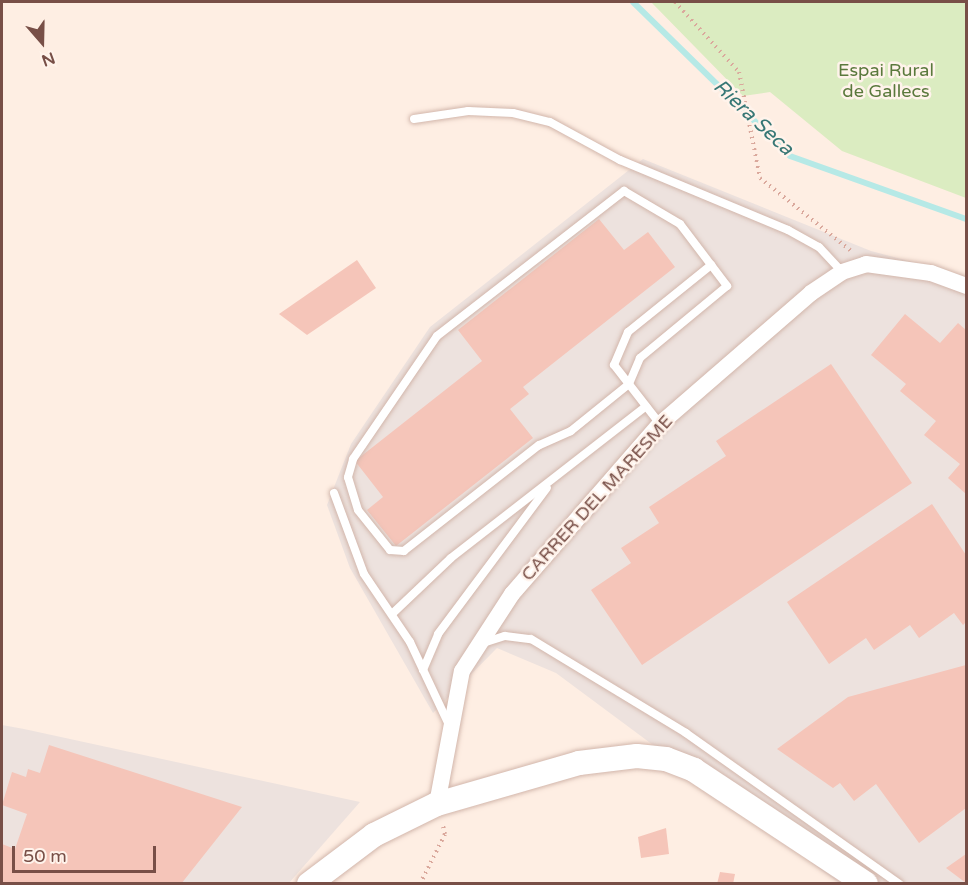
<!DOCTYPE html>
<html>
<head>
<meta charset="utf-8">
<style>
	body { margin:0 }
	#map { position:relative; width:968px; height:885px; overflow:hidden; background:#feeee3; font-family:"Varela Round",sans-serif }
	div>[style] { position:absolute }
	.industrial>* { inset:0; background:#ede2de }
	.green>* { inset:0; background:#dbecc1 }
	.stream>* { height:6px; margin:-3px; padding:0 3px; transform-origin:3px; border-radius:3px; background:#b6e9e6 }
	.building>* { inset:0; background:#f5c5b9 }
	.path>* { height:4px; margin-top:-2px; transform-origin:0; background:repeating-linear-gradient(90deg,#daa89c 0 1.5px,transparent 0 6px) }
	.roads { filter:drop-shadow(0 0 2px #d2b6ab) drop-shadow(0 0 2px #d2b6ab) }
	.lane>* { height:8px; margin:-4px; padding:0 4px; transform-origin:4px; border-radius:4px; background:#fff }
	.street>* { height:16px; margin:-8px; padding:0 8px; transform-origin:8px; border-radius:8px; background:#fff }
	.secondary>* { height:24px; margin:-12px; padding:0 12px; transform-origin:12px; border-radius:12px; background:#fff }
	span { translate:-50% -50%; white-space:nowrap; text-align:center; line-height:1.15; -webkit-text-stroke:5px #fff3eb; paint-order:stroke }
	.park-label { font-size:18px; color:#5a793c }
	.street-label { font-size:18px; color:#784f47 }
	.water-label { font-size:20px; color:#377775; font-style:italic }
	.frame { position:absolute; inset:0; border:3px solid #784f47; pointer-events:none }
	.north { position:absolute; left:12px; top:12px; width:60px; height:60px; -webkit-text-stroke:4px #fff3eb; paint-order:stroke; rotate:160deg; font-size:16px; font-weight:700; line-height:24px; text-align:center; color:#784f47 }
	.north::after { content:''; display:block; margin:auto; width:21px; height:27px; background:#784f47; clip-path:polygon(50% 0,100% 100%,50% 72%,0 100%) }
	.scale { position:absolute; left:12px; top:846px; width:144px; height:27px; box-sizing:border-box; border:3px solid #784f47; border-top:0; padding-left:8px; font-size:18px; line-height:21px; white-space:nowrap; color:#784f47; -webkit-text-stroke:4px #fff3eb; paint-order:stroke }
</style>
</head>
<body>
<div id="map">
	<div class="industrial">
		<div style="clip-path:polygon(643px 159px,871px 251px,966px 276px,966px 883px,839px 883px,556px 673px,497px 648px,433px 713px,350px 568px,327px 505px,351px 444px,430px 327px)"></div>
		<div style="clip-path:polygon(2px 725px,24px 729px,360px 802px,289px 883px,2px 883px)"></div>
	</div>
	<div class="green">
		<div style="clip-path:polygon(651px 2px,966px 2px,966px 198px,842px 151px,770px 92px,743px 96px)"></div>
	</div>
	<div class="stream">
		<div style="left:633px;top:2px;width:220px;rotate:44.4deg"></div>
		<div style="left:790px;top:156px;width:187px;rotate:19.7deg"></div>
	</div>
	<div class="building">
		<div style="clip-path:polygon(599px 219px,624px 250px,648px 232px,675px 267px,523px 387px,529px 394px,510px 409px,533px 438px,396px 546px,367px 510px,383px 497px,355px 461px,482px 361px,458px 330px)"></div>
		<div style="clip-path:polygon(357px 260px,376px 288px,307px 335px,279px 314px)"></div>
		<div style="clip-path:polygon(905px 314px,940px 343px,958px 323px,966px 330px,966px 494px,948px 478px,960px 464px,924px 435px,936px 421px,900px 391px,906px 384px,871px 355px)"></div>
		<div style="clip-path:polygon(831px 364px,912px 483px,642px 665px,591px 590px,631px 563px,621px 548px,659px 523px,649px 507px,726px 456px,716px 441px)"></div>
		<div style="clip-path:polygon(932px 504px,966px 555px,966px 622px,963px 625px,954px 613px,919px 638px,910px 625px,874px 650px,866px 638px,829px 664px,787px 602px)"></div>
		<div style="clip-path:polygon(966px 665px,966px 808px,919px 843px,876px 784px,854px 801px,840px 783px,833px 788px,777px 749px,848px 697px)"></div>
		<div style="clip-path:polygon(49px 745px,242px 807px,181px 884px,2px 884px,2px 844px,15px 849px,27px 814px,2px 805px,12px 772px,26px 777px,28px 769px,40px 773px)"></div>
		<div style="clip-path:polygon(666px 828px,669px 854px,641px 858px,638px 837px)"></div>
		<div style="clip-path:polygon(966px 854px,966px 883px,946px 868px)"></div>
		<div style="clip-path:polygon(720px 872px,735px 874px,733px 884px,717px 884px)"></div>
	</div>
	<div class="path">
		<div style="left:675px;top:2px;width:95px;rotate:47.6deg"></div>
		<div style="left:739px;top:72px;width:108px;rotate:78.8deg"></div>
		<div style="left:760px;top:178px;width:117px;rotate:38.7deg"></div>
		<div style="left:420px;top:884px;width:56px;rotate:-63.4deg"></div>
		<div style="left:445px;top:834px;width:9px;rotate:-103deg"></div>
	</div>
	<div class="roads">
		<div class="lane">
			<div style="left:414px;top:119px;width:55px;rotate:-8.4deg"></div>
			<div style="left:468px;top:111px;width:45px;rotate:2.5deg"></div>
			<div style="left:513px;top:113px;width:38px;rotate:14deg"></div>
			<div style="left:550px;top:122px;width:80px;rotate:28.5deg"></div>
			<div style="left:620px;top:160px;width:182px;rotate:22.6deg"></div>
			<div style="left:788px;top:230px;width:35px;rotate:29deg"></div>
			<div style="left:819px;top:247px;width:34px;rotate:47deg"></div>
			<div style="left:624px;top:191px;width:65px;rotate:30.5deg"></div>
			<div style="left:680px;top:224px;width:78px;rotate:52.8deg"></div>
			<div style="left:727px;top:286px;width:113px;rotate:140.4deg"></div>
			<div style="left:640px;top:358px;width:28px;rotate:113deg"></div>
			<div style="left:629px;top:384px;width:75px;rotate:141deg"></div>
			<div style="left:571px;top:431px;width:35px;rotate:156deg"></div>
			<div style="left:539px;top:445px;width:172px;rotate:141.9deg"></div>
			<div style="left:404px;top:551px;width:14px;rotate:-176deg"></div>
			<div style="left:390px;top:550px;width:51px;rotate:-128.7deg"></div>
			<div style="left:358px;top:510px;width:34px;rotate:-107deg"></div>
			<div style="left:348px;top:477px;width:19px;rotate:-74deg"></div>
			<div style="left:353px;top:459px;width:149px;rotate:-55.7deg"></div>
			<div style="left:437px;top:336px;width:237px;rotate:-37.8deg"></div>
			<div style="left:660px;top:424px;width:75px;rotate:-127.9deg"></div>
			<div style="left:614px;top:365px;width:36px;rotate:-67deg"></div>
			<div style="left:628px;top:332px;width:107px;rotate:-38.9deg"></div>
			<div style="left:334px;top:493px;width:86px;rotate:69.7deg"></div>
			<div style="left:364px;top:574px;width:82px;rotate:55.9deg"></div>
			<div style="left:410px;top:642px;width:92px;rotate:64.8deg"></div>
			<div style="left:392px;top:614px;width:81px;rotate:-43.5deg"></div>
			<div style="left:451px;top:558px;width:247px;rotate:-37.9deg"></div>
			<div style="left:483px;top:643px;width:23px;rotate:-18deg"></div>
			<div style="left:505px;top:636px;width:26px;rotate:7deg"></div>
			<div style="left:531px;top:639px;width:181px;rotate:31.2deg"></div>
			<div style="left:686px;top:733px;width:261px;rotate:35.3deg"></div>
			<div style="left:423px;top:670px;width:39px;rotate:-67deg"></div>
			<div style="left:438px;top:634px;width:182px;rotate:-53.3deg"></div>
		</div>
		<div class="street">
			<div style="left:437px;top:804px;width:135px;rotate:-79.4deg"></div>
			<div style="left:462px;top:671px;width:92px;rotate:-57deg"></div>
			<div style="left:512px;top:594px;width:225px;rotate:-49deg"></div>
			<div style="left:660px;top:424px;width:200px;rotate:-40.9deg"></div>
			<div style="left:811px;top:293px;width:37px;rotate:-34deg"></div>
			<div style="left:842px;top:272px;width:25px;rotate:-18deg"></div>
			<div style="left:866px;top:264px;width:66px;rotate:7.9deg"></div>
			<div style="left:931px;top:273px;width:37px;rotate:20deg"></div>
		</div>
		<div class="secondary">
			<div style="left:309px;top:884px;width:81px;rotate:-37deg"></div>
			<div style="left:374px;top:835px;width:70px;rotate:-26.2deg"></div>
			<div style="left:437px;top:804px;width:148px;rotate:-16.1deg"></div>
			<div style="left:579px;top:763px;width:58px;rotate:-6.9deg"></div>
			<div style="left:637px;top:756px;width:29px;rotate:6deg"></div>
			<div style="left:666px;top:759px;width:30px;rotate:21deg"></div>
			<div style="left:694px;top:770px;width:206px;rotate:33.5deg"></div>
		</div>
	</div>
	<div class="park-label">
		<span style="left:886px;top:81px">Espai Rural<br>de Gallecs</span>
	</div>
	<div class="street-label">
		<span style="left:597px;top:498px;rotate:-48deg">CARRER DEL MARESME</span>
	</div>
	<div class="water-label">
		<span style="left:753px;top:118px;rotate:43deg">Riera Seca</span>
	</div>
	<div class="frame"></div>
	<div class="north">N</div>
	<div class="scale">50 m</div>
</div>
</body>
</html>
